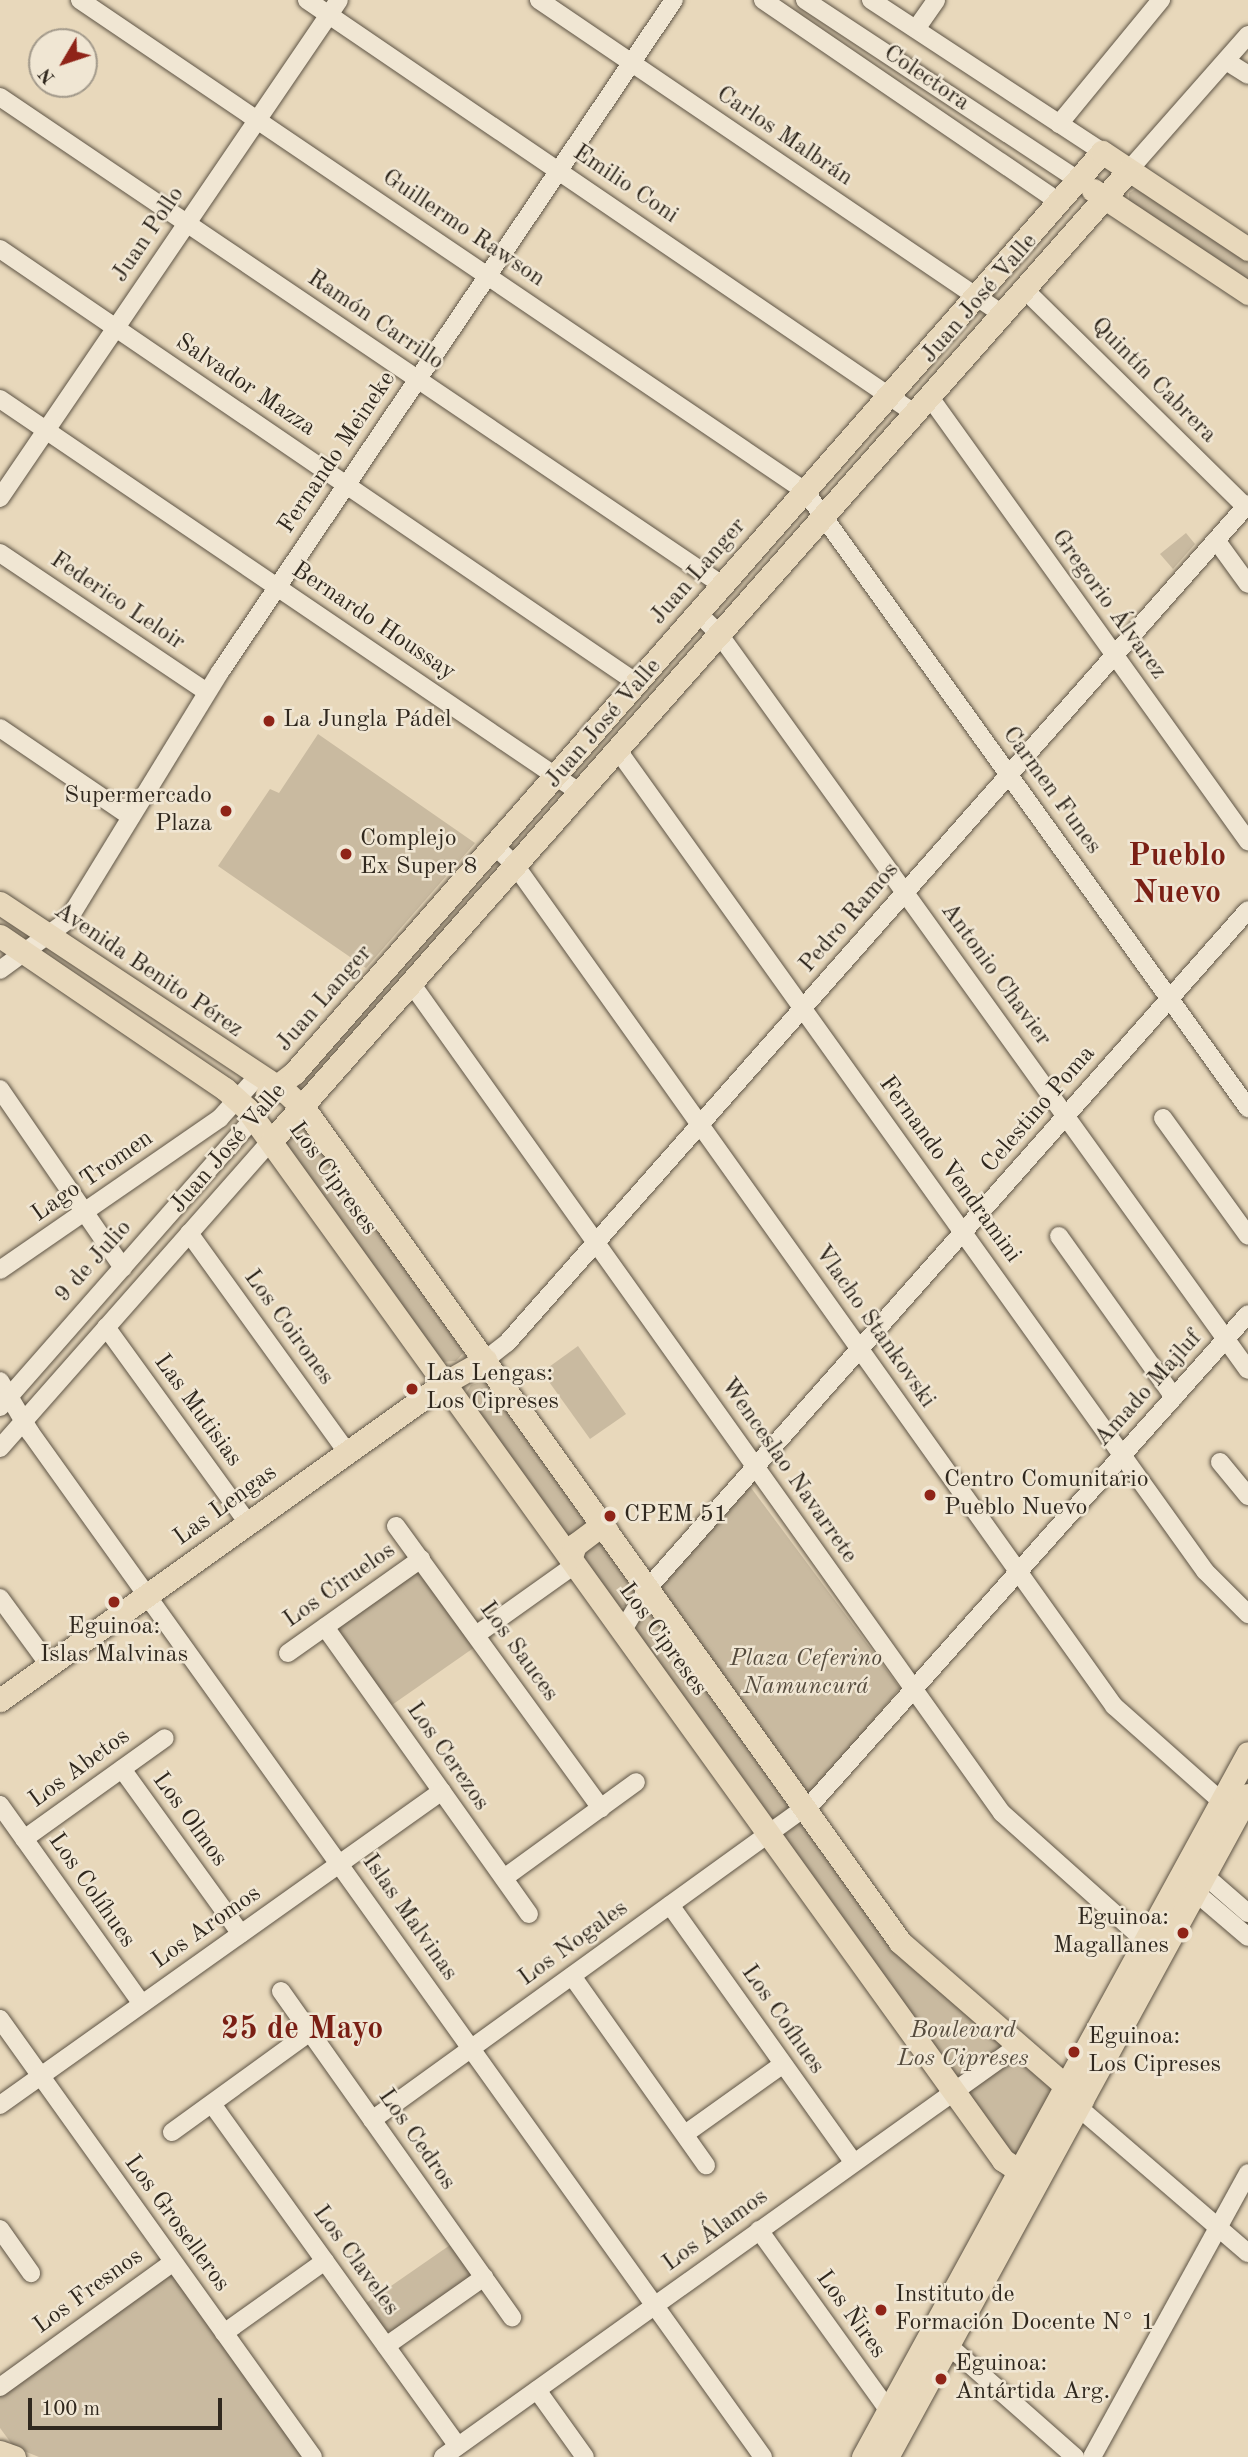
<!DOCTYPE html>
<html>
<head>
<meta charset="utf-8">
<style>
	body { margin:0 }
	#map { position:relative; width:1248px; height:2457px; overflow:hidden; background:#e8d8bb; font-family:"Old Standard TT",serif }
	div>[style] { position:absolute }
	.green>* { inset:0; background:#c9baa0 }
	.roads { filter:drop-shadow(0 0 2px #5e5445) drop-shadow(0 0 2px #5e5445) }
	.minor>* { height:18px; margin:-9px; padding:0 9px; transform-origin:9px; border-radius:9px; background:#f0e6d3 }
	.major>* { height:23px; margin:-11.5px; padding:0 11.5px; transform-origin:11.5px; border-radius:11.5px; background:#e8d8bb }
	.dots>* { width:19px; height:19px; translate:-50% -50%; box-sizing:border-box; border:4px solid #f0e6d3; border-radius:50% }
	span { translate:-50% -50%; white-space:nowrap; text-align:center; line-height:1.15; -webkit-text-stroke:5px #f0e6d3; paint-order:stroke }
	.street-label { font-size:24px; color:#30281e }
	.poi-label { font-size:24px; color:#30281e }
	.left { translate:0 -50%; text-align:left }
	.right { translate:-100% -50%; text-align:right }
	.park-label { font-size:24px; color:#564c3e; font-style:italic }
	.district-label { font-size:32px; color:#7a1f14; font-weight:700 }
	.north { position:absolute; left:28px; top:28px; width:70px; height:70px; box-sizing:border-box; background:#f0e6d3; border:2px solid #a39a8b; border-radius:50%; rotate:231deg; font-size:19px; font-weight:700; line-height:28px; text-align:center; color:#30281e }
	.north::after { content:''; display:block; margin:auto; width:24px; height:32px; background:#8f2418; clip-path:polygon(50% 0,100% 100%,50% 72%,0 100%) }
	.scale { position:absolute; left:28px; top:2398px; width:194px; height:32px; box-sizing:border-box; border:4px solid #30281e; border-top:0; padding-left:9px; font-size:21px; line-height:24px; white-space:nowrap; color:#30281e; -webkit-text-stroke:5px #f0e6d3; paint-order:stroke }
</style>
</head>
<body>
<div id="map">
	<div class="green">
		<div style="clip-path:polygon(1139px 187px,1248px 255px,1248px 283px,1129px 201px,1129px 193px)"></div>
		<div style="clip-path:polygon(1186px 533px,1195px 544px,1173px 569px,1160px 554px)"></div>
		<div style="clip-path:polygon(318px 734px,475px 843px,366px 968px,218px 866px,270px 789px,279px 793px)"></div>
		<div style="clip-path:polygon(300px 1120px,466px 1350px,456px 1361px,441px 1362px,285px 1146px,284px 1136px)"></div>
		<div style="clip-path:polygon(578px 1346px,626px 1414px,590px 1439px,542px 1372px)"></div>
		<div style="clip-path:polygon(487px 1380px,595px 1525px,571px 1541px,465px 1395px,471px 1385px)"></div>
		<div style="clip-path:polygon(749px 1485px,900px 1688px,812px 1794px,806px 1793px,660px 1588px)"></div>
		<div style="clip-path:polygon(598px 1536px,639px 1587px,626px 1606px,619px 1607px,579px 1556px)"></div>
		<div style="clip-path:polygon(417px 1571px,475px 1647px,389px 1707px,337px 1629px)"></div>
		<div style="clip-path:polygon(647px 1608px,793px 1808px,772px 1819px,634px 1632px,631px 1622px)"></div>
		<div style="clip-path:polygon(799px 1822px,1001px 2042px,1002px 2047px,958px 2081px,783px 1836px)"></div>
		<div style="clip-path:polygon(1017px 2058px,1053px 2085px,1024px 2155px,1009px 2157px,968px 2103px,968px 2091px)"></div>
		<div style="clip-path:polygon(453px 2243px,472px 2275px,393px 2332px,383px 2329px,365px 2304px)"></div>
		<div style="clip-path:polygon(171px 2274px,307px 2457px,39px 2457px,14px 2447px,0 2428px,0 2393px)"></div>
	</div>
	<div class="roads">
		<div class="minor">
			<div style="left:80px;top:0;width:876px;rotate:34.11deg"></div>
			<div style="left:805px;top:491px;width:760px;rotate:54.32deg"></div>
			<div style="left:307px;top:0;width:734px;rotate:34.23deg"></div>
			<div style="left:539px;top:0;width:559px;rotate:34.14deg"></div>
			<div style="left:763px;top:0;width:358px;rotate:34.3deg"></div>
			<div style="left:805px;top:0;width:327px;rotate:33.4deg"></div>
			<div style="left:871px;top:0;width:277px;rotate:33.3deg"></div>
			<div style="left:916px;top:29px;width:35px;rotate:-55deg"></div>
			<div style="left:1226px;top:61px;width:26px;rotate:32deg"></div>
			<div style="left:0;top:97px;width:871px;rotate:34.05deg"></div>
			<div style="left:1059px;top:124px;width:161px;rotate:-50.6deg"></div>
			<div style="left:1129px;top:170px;width:180px;rotate:-48.6deg"></div>
			<div style="left:0;top:249px;width:771px;rotate:34.27deg"></div>
			<div style="left:1024px;top:289px;width:314px;rotate:44.5deg"></div>
			<div style="left:929px;top:396px;width:548px;rotate:54.37deg"></div>
			<div style="left:0;top:399px;width:700px;rotate:34.17deg"></div>
			<div style="left:0;top:498px;width:602px;rotate:-55.76deg"></div>
			<div style="left:1216px;top:540px;width:54px;rotate:54deg"></div>
			<div style="left:0;top:553px;width:249px;rotate:33.9deg"></div>
			<div style="left:698px;top:613px;width:30px;rotate:45deg"></div>
			<div style="left:719px;top:634px;width:906px;rotate:54.29deg"></div>
			<div style="left:0;top:728px;width:158px;rotate:34.2deg"></div>
			<div style="left:617px;top:749px;width:1011px;rotate:54.42deg"></div>
			<div style="left:1205px;top:1571px;width:61px;rotate:45deg"></div>
			<div style="left:494px;top:845px;width:29px;rotate:44deg"></div>
			<div style="left:515px;top:865px;width:1033px;rotate:54.54deg"></div>
			<div style="left:1114px;top:1706px;width:154px;rotate:41.6deg"></div>
			<div style="left:0;top:970px;width:84px;rotate:-36.3deg"></div>
			<div style="left:68px;top:920px;width:291px;rotate:-58.5deg"></div>
			<div style="left:220px;top:672px;width:811px;rotate:-55.96deg"></div>
			<div style="left:411px;top:983px;width:1019px;rotate:54.55deg"></div>
			<div style="left:1002px;top:1813px;width:203px;rotate:41.8deg"></div>
			<div style="left:0;top:1089px;width:217px;rotate:55.5deg"></div>
			<div style="left:1163px;top:1118px;width:145px;rotate:54.2deg"></div>
			<div style="left:189px;top:1233px;width:270px;rotate:54.2deg"></div>
			<div style="left:1059px;top:1236px;width:198px;rotate:54.5deg"></div>
			<div style="left:0;top:1270px;width:267px;rotate:-34.6deg"></div>
			<div style="left:220px;top:1118px;width:55px;rotate:-47.9deg"></div>
			<div style="left:106px;top:1327px;width:242px;rotate:54.1deg"></div>
			<div style="left:485px;top:1360px;width:28px;rotate:-38deg"></div>
			<div style="left:507px;top:1343px;width:1119px;rotate:-48.55deg"></div>
			<div style="left:0;top:1381px;width:59px;rotate:59.5deg"></div>
			<div style="left:30px;top:1432px;width:1260px;rotate:54.43deg"></div>
			<div style="left:0;top:1407px;width:385px;rotate:-48.7deg"></div>
			<div style="left:0;top:1448px;width:411px;rotate:-48.6deg"></div>
			<div style="left:1220px;top:1462px;width:44px;rotate:50.5deg"></div>
			<div style="left:396px;top:1526px;width:349px;rotate:54deg"></div>
			<div style="left:0;top:1598px;width:83px;rotate:53.8deg"></div>
			<div style="left:325px;top:1627px;width:352px;rotate:54.6deg"></div>
			<div style="left:623px;top:1630px;width:49px;rotate:-59.2deg"></div>
			<div style="left:648px;top:1588px;width:905px;rotate:-48.49deg"></div>
			<div style="left:476px;top:1635px;width:123px;rotate:-35.4deg"></div>
			<div style="left:288px;top:1653px;width:163px;rotate:-35.3deg"></div>
			<div style="left:122px;top:1769px;width:203px;rotate:54.2deg"></div>
			<div style="left:0;top:1805px;width:244px;rotate:54.5deg"></div>
			<div style="left:24px;top:1839px;width:173px;rotate:-35.6deg"></div>
			<div style="left:1195px;top:1867px;width:70px;rotate:41deg"></div>
			<div style="left:504px;top:1878px;width:163px;rotate:-36deg"></div>
			<div style="left:1187px;top:1885px;width:80px;rotate:40.4deg"></div>
			<div style="left:670px;top:1905px;width:315px;rotate:54.5deg"></div>
			<div style="left:572px;top:1976px;width:232px;rotate:54.7deg"></div>
			<div style="left:281px;top:1991px;width:400px;rotate:54.7deg"></div>
			<div style="left:0;top:2019px;width:538px;rotate:54.45deg"></div>
			<div style="left:212px;top:2104px;width:421px;rotate:54.3deg"></div>
			<div style="left:0;top:2105px;width:542px;rotate:-35.39deg"></div>
			<div style="left:1078px;top:2107px;width:224px;rotate:40.7deg"></div>
			<div style="left:372px;top:2120px;width:545px;rotate:-35.82deg"></div>
			<div style="left:814px;top:1801px;width:652px;rotate:-48.29deg"></div>
			<div style="left:172px;top:2132px;width:170px;rotate:-35.9deg"></div>
			<div style="left:685px;top:2134px;width:120px;rotate:-35.5deg"></div>
			<div style="left:0;top:2229px;width:54px;rotate:54.8deg"></div>
			<div style="left:759px;top:2230px;width:231px;rotate:54.3deg"></div>
			<div style="left:224px;top:2333px;width:124px;rotate:-35.5deg"></div>
			<div style="left:940px;top:2338px;width:180px;rotate:41.4deg"></div>
			<div style="left:386px;top:2346px;width:120px;rotate:-35.1deg"></div>
			<div style="left:0;top:2387px;width:213px;rotate:-35.8deg"></div>
			<div style="left:537px;top:2390px;width:82px;rotate:54.4deg"></div>
			<div style="left:443px;top:2457px;width:707px;rotate:-35.56deg"></div>
			<div style="left:1092px;top:2457px;width:324px;rotate:-61.2deg"></div>
		</div>
		<div class="major">
			<div style="left:1093px;top:190px;width:186px;rotate:33.6deg"></div>
			<div style="left:0;top:903px;width:343px;rotate:33.5deg"></div>
			<div style="left:286px;top:1092px;width:28px;rotate:44deg"></div>
			<div style="left:306px;top:1111px;width:1021px;rotate:54.44deg"></div>
			<div style="left:900px;top:1942px;width:241px;rotate:41deg"></div>
			<div style="left:0;top:936px;width:272px;rotate:34.2deg"></div>
			<div style="left:225px;top:1089px;width:30px;rotate:42deg"></div>
			<div style="left:247px;top:1109px;width:1295px;rotate:54.27deg"></div>
			<div style="left:1003px;top:2160px;width:40px;rotate:34deg"></div>
			<div style="left:267px;top:1094px;width:34px;rotate:-38deg"></div>
			<div style="left:294px;top:1073px;width:1225px;rotate:-48.74deg"></div>
			<div style="left:1102px;top:152px;width:175px;rotate:33.6deg"></div>
			<div style="left:272px;top:1140px;width:1294px;rotate:-48.54deg"></div>
			<div style="left:571px;top:1557px;width:13px;rotate:-72deg"></div>
			<div style="left:575px;top:1545px;width:26px;rotate:-37deg"></div>
			<div style="left:596px;top:1529px;width:11px;rotate:10deg"></div>
			<div style="left:0;top:1700px;width:548px;rotate:-35.49deg"></div>
			<div style="left:446px;top:1382px;width:45px;rotate:-29.4deg"></div>
			<div style="left:0;top:2452px;width:15px;rotate:20deg"></div>
			<div style="left:863px;top:2457px;width:802px;rotate:-61.33deg"></div>
			<div style="left:887px;top:2457px;width:754px;rotate:-61.4deg"></div>
		</div>
	</div>
	<div class="dots">
		<div style="left:269px;top:721px;background:#8f2418"></div>
		<div style="left:226px;top:811px;background:#8f2418"></div>
		<div style="left:346px;top:854px;background:#8f2418"></div>
		<div style="left:412px;top:1389px;background:#8f2418"></div>
		<div style="left:930px;top:1495px;background:#8f2418"></div>
		<div style="left:610px;top:1516px;background:#8f2418"></div>
		<div style="left:114px;top:1602px;background:#8f2418"></div>
		<div style="left:1183px;top:1933px;background:#8f2418"></div>
		<div style="left:1074px;top:2052px;background:#8f2418"></div>
		<div style="left:881px;top:2310px;background:#8f2418"></div>
		<div style="left:941px;top:2379px;background:#8f2418"></div>
	</div>
	<div class="street-label">
		<span style="left:926px;top:79px;rotate:34deg">Colectora</span>
		<span style="left:784px;top:137px;rotate:34deg">Carlos Malbrán</span>
		<span style="left:625px;top:185px;rotate:34deg">Emilio Coni</span>
		<span style="left:463px;top:229px;rotate:34deg">Guillermo Rawson</span>
		<span style="left:149px;top:235px;rotate:-56deg">Juan Pollo</span>
		<span style="left:980px;top:299px;rotate:-49deg">Juan José Valle</span>
		<span style="left:375px;top:321px;rotate:34deg">Ramón Carrillo</span>
		<span style="left:1153px;top:381px;rotate:45deg">Quintín Cabrera</span>
		<span style="left:245px;top:386px;rotate:34deg">Salvador Mazza</span>
		<span style="left:338px;top:453px;rotate:-56deg">Fernando Meineke</span>
		<span style="left:699px;top:572px;rotate:-49deg">Juan Langer</span>
		<span style="left:117px;top:602px;rotate:34deg">Federico Leloir</span>
		<span style="left:1108px;top:605px;rotate:54deg">Gregorio Álvarez</span>
		<span style="left:373px;top:622px;rotate:34deg">Bernardo Houssay</span>
		<span style="left:604px;top:724px;rotate:-49deg">Juan José Valle</span>
		<span style="left:1051px;top:791px;rotate:54deg">Carmen Funes</span>
		<span style="left:850px;top:918px;rotate:-49deg">Pedro Ramos</span>
		<span style="left:148px;top:971px;rotate:34deg">Avenida Benito Pérez</span>
		<span style="left:995px;top:975px;rotate:54deg">Antonio Chavier</span>
		<span style="left:325px;top:999px;rotate:-49deg">Juan Langer</span>
		<span style="left:1039px;top:1110px;rotate:-49deg">Celestino Poma</span>
		<span style="left:229px;top:1149px;rotate:-49deg">Juan José Valle</span>
		<span style="left:949px;top:1170px;rotate:54deg">Fernando Vendramini</span>
		<span style="left:93px;top:1177px;rotate:-35deg">Lago Tromen</span>
		<span style="left:332px;top:1179px;rotate:54deg">Los Cipreses</span>
		<span style="left:94px;top:1262px;rotate:-48deg">9 de Julio</span>
		<span style="left:874px;top:1327px;rotate:55deg">Vlacho Stankovski</span>
		<span style="left:288px;top:1328px;rotate:54deg">Los Coirones</span>
		<span style="left:1149px;top:1389px;rotate:-48deg">Amado Majluf</span>
		<span style="left:197px;top:1411px;rotate:54deg">Las Mutisias</span>
		<span style="left:788px;top:1471px;rotate:55deg">Wenceslao Navarrete</span>
		<span style="left:226px;top:1506px;rotate:-36deg">Las Lengas</span>
		<span style="left:340px;top:1586px;rotate:-35deg">Los Ciruelos</span>
		<span style="left:662px;top:1640px;rotate:54deg">Los Cipreses</span>
		<span style="left:518px;top:1652px;rotate:54deg">Los Sauces</span>
		<span style="left:447px;top:1757px;rotate:55deg">Los Cerezos</span>
		<span style="left:80px;top:1769px;rotate:-36deg">Los Abetos</span>
		<span style="left:189px;top:1820px;rotate:54deg">Los Olmos</span>
		<span style="left:91px;top:1891px;rotate:55deg">Los Colíhues</span>
		<span style="left:409px;top:1918px;rotate:55deg">Islas Malvinas</span>
		<span style="left:207px;top:1928px;rotate:-35deg">Los Aromos</span>
		<span style="left:574px;top:1944px;rotate:-36deg">Los Nogales</span>
		<span style="left:782px;top:2020px;rotate:55deg">Los Coíhues</span>
		<span style="left:416px;top:2140px;rotate:55deg">Los Cedros</span>
		<span style="left:176px;top:2224px;rotate:54deg">Los Groselleros</span>
		<span style="left:716px;top:2231px;rotate:-36deg">Los Álamos</span>
		<span style="left:355px;top:2261px;rotate:54deg">Los Claveles</span>
		<span style="left:89px;top:2292px;rotate:-36deg">Los Fresnos</span>
		<span style="left:850px;top:2315px;rotate:54deg">Los Ñires</span>
	</div>
	<div class="poi-label">
		<span class="left" style="left:283px;top:721px">La Jungla Pádel</span>
		<span class="right" style="left:212px;top:811px">Supermercado<br>Plaza</span>
		<span class="left" style="left:360px;top:854px">Complejo<br>Ex Super 8</span>
		<span class="left" style="left:426px;top:1389px">Las Lengas:<br>Los Cipreses</span>
		<span class="left" style="left:944px;top:1495px">Centro Comunitario<br>Pueblo Nuevo</span>
		<span class="left" style="left:624px;top:1516px">CPEM 51</span>
		<span style="left:114px;top:1642px">Eguinoa:<br>Islas Malvinas</span>
		<span class="right" style="left:1169px;top:1933px">Eguinoa:<br>Magallanes</span>
		<span class="left" style="left:1088px;top:2052px">Eguinoa:<br>Los Cipreses</span>
		<span class="left" style="left:895px;top:2310px">Instituto de<br>Formación Docente N° 1</span>
		<span class="left" style="left:955px;top:2379px">Eguinoa:<br>Antártida Arg.</span>
	</div>
	<div class="park-label">
		<span style="left:806px;top:1674px">Plaza Ceferino<br>Namuncurá</span>
		<span style="left:963px;top:2046px">Boulevard<br>Los Cipreses</span>
	</div>
	<div class="district-label">
		<span style="left:1177px;top:876px">Pueblo<br>Nuevo</span>
		<span style="left:302px;top:2030px">25 de Mayo</span>
	</div>
	<div class="north">N</div>
	<div class="scale">100 m</div>
</div>
</body>
</html>
